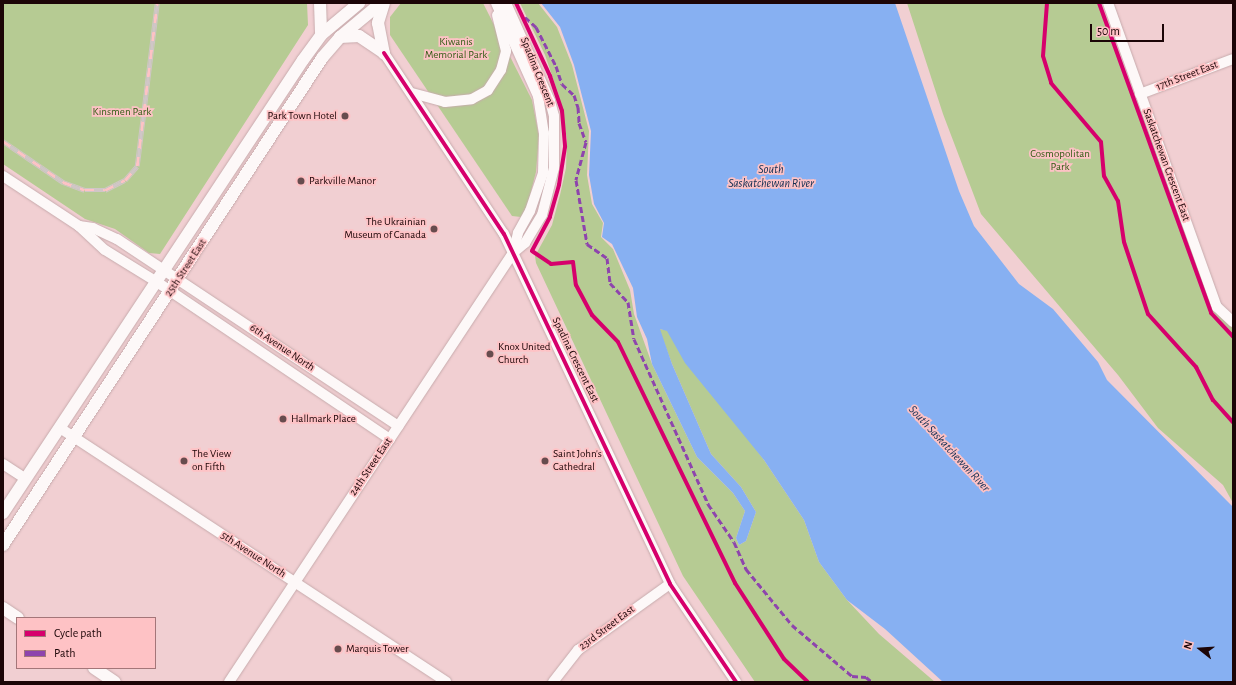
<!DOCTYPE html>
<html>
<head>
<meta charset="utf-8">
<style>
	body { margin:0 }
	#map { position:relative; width:1236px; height:685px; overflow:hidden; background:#f1cfd2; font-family:"Alegreya Sans",sans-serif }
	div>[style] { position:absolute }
	.green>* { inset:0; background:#b6cb93 }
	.water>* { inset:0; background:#87b0f2 }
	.roads { filter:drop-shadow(0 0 1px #c7abad) drop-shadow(0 0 1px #c7abad) }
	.minor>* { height:10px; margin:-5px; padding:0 5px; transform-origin:5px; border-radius:5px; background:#fdf8f8 }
	.major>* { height:12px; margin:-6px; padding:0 6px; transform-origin:6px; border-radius:6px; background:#fdf8f8 }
	.rail>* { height:4.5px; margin-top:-2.25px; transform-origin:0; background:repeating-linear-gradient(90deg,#fec2c5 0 9px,#d0c6c7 0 18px); box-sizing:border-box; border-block:1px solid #d0c6c7 }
	.quiet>* { height:3px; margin-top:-1.5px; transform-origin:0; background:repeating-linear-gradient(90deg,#8e44ad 0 6px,transparent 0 9px) }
	.cycleway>* { height:4px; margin:-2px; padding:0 2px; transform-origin:2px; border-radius:2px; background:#d6006c }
	.dots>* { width:11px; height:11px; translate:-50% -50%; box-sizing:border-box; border:2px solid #fec2c5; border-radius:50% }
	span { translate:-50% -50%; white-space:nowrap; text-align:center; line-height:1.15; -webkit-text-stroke:3.5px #fec2c5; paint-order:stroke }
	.park-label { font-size:11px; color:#305b13 }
	.street-label { font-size:11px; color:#1c0507 }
	.poi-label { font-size:11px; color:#1c0507 }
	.right { translate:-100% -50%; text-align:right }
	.left { translate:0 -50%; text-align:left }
	.water-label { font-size:12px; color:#112d51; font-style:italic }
	.frame { position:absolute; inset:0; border:4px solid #1c0507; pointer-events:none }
	.legend { position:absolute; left:16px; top:617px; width:140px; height:52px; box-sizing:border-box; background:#fec2c5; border:1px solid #a47679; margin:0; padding:5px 7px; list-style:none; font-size:12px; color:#1c0507 }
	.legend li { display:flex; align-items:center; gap:8px; height:20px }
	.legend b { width:20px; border:1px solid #a47679 }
	.north { position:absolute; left:1180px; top:629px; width:40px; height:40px; -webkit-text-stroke:3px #fec2c5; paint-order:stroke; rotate:287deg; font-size:11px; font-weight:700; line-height:16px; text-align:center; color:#1c0507 }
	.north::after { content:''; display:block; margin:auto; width:14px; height:18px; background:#1c0507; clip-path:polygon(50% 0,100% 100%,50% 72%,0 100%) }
	.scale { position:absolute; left:1090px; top:24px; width:74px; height:18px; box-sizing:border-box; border:2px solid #1c0507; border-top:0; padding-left:5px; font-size:12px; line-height:14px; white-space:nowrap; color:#1c0507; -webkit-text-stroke:3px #fec2c5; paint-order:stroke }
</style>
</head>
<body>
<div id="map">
	<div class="green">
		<div style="clip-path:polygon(3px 3px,307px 3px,308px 25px,160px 254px,149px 253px,115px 229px,85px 219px,3px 164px)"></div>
		<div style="clip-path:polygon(401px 3px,483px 3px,532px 100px,539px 136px,536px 172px,527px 207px,521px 217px,512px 216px,390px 35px,390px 17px)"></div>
		<div style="clip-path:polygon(520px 3px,538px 3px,557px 27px,572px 65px,589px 131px,587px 175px,592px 204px,603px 223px,601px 237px,613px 249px,630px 290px,634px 314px,652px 364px,697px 457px,733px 493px,745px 511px,736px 538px,739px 545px,746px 541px,756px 512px,741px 487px,711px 454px,672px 364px,659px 329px,667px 330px,764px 460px,804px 520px,819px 562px,847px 600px,879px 634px,935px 682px,755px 682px,683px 576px,536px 263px,535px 256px,552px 225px,560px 195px,566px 168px,567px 139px,559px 96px,545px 55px)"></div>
		<div style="clip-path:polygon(907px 3px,1098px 3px,1218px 308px,1233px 323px,1233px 503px,1223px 485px,1158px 428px,1118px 375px,981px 214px,943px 114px)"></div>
	</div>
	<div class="water">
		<div style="clip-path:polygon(541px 3px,895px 3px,959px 191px,974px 226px,1019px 284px,1053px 309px,1098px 362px,1107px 380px,1233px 507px,1233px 682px,943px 682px,885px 629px,847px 600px,819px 562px,804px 520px,764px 460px,685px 363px,667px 331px,660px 329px,672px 364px,711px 454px,741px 487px,756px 512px,746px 541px,739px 545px,736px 538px,745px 511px,733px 493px,697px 457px,652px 364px,647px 339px,637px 317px,633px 288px,612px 244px,602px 237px,604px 223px,594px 204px,589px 175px,591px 131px,574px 65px,560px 27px)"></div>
	</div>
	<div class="roads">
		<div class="minor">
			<div style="left:496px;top:3px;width:102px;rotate:65.7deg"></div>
			<div style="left:538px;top:96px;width:37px;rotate:81deg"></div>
			<div style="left:544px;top:133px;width:40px;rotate:91.4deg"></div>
			<div style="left:543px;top:173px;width:40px;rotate:108.9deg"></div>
			<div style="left:530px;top:211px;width:25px;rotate:119deg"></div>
			<div style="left:518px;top:233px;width:21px;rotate:104deg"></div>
			<div style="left:1108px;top:3px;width:323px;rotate:70.3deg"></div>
			<div style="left:1217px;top:307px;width:22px;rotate:43deg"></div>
			<div style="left:384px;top:53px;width:217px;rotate:56.5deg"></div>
			<div style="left:504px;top:234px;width:387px;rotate:64.6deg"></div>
			<div style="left:670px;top:584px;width:118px;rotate:56deg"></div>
			<div style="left:412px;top:93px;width:34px;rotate:15deg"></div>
			<div style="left:445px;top:102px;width:27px;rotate:-6deg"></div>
			<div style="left:472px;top:99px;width:18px;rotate:-29deg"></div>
			<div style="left:488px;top:90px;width:24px;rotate:-57deg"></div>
			<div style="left:501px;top:70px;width:20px;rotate:-75deg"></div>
			<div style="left:506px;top:51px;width:37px;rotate:-104deg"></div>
			<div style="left:1140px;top:94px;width:99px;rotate:-20.6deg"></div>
			<div style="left:3px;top:176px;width:91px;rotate:33.3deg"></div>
			<div style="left:79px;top:226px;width:35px;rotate:43deg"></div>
			<div style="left:105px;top:250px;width:61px;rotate:31.6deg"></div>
			<div style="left:157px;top:282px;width:281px;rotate:34deg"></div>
			<div style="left:79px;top:226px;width:14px;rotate:8deg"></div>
			<div style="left:93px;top:228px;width:26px;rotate:25deg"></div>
			<div style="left:117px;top:239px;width:338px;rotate:33.6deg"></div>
			<div style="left:60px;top:428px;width:462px;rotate:33.3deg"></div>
			<div style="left:3px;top:464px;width:27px;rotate:33deg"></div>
			<div style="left:229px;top:682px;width:514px;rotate:-56.5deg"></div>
			<div style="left:513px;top:253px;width:16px;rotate:-40deg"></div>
			<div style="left:525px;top:243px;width:33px;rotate:-59deg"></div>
			<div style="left:542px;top:215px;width:49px;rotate:-75.7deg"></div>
			<div style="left:554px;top:168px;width:52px;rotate:-90deg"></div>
			<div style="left:554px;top:116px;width:16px;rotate:-105deg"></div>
			<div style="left:550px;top:101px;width:107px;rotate:-114.2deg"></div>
			<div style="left:553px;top:682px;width:41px;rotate:-52deg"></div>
			<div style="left:578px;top:650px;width:113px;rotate:-35.7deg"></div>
		</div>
		<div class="major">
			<div style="left:320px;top:3px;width:32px;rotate:88deg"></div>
			<div style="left:384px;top:3px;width:21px;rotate:107deg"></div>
			<div style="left:378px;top:23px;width:31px;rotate:79deg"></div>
			<div style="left:340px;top:37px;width:19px;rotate:-3deg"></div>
			<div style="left:359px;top:36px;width:30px;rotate:34deg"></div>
			<div style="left:3px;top:513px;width:543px;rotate:-56.49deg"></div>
			<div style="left:303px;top:60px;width:31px;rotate:-54deg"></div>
			<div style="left:321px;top:35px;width:50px;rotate:-40.1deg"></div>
			<div style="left:3px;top:545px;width:582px;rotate:-56.77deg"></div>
			<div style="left:322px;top:58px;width:28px;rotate:-49deg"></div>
			<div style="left:340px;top:37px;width:53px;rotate:-39.7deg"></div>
			<div style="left:3px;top:608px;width:18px;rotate:34deg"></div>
			<div style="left:94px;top:668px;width:25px;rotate:34deg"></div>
		</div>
	</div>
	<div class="rail">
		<div style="left:3px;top:141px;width:73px;rotate:34.3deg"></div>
		<div style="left:63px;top:182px;width:23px;rotate:20deg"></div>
		<div style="left:85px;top:190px;width:20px"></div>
		<div style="left:105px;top:190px;width:22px;rotate:-27deg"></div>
		<div style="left:125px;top:180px;width:18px;rotate:-49deg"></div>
		<div style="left:137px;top:166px;width:164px;rotate:-83deg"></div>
	</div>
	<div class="quiet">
		<div style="left:525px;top:17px;width:15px;rotate:42deg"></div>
		<div style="left:536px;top:27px;width:44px;rotate:62.9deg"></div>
		<div style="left:556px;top:66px;width:19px;rotate:72deg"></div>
		<div style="left:562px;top:84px;width:16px;rotate:43deg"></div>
		<div style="left:574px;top:95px;width:13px;rotate:72deg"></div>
		<div style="left:578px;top:107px;width:16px;rotate:86deg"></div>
		<div style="left:579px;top:123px;width:20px;rotate:70deg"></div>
		<div style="left:586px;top:142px;width:39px;rotate:105deg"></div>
		<div style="left:576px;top:180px;width:65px;rotate:80.2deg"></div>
		<div style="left:587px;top:244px;width:24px;rotate:35deg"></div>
		<div style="left:607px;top:258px;width:25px;rotate:83deg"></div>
		<div style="left:610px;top:283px;width:26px;rotate:47deg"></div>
		<div style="left:628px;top:302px;width:37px;rotate:81deg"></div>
		<div style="left:634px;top:339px;width:181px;rotate:65.8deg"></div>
		<div style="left:708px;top:504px;width:46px;rotate:55.6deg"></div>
		<div style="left:734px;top:542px;width:30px;rotate:66deg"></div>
		<div style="left:746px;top:569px;width:72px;rotate:50.6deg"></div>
		<div style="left:792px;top:625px;width:79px;rotate:40.4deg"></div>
		<div style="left:852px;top:676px;width:14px;rotate:4deg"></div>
		<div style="left:866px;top:677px;width:8px;rotate:40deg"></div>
	</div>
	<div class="cycleway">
		<div style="left:516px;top:3px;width:81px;rotate:65deg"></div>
		<div style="left:550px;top:76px;width:37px;rotate:71deg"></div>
		<div style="left:562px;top:111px;width:36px;rotate:85deg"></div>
		<div style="left:565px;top:147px;width:38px;rotate:99deg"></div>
		<div style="left:559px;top:185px;width:33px;rotate:106deg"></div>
		<div style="left:550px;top:217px;width:38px;rotate:118deg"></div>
		<div style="left:532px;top:251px;width:23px;rotate:34deg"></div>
		<div style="left:551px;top:264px;width:22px;rotate:-5deg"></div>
		<div style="left:573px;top:262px;width:23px;rotate:83deg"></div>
		<div style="left:576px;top:285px;width:34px;rotate:62deg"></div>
		<div style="left:592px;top:315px;width:37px;rotate:46deg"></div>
		<div style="left:618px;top:342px;width:268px;rotate:64.1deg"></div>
		<div style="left:735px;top:583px;width:90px;rotate:57.2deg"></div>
		<div style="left:784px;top:659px;width:33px;rotate:44deg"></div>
		<div style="left:1047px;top:3px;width:53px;rotate:94.3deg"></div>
		<div style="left:1043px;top:56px;width:28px;rotate:73deg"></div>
		<div style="left:1051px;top:83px;width:77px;rotate:49.7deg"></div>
		<div style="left:1101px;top:142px;width:34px;rotate:85deg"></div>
		<div style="left:1104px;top:176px;width:29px;rotate:61deg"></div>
		<div style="left:1118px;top:201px;width:41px;rotate:81.7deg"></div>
		<div style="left:1124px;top:242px;width:76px;rotate:71.6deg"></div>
		<div style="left:1148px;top:314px;width:72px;rotate:47.8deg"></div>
		<div style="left:1196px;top:367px;width:37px;rotate:63deg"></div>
		<div style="left:1213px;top:400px;width:30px;rotate:48deg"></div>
		<div style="left:1099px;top:3px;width:330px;rotate:70.1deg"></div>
		<div style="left:1211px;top:313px;width:33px;rotate:47deg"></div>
		<div style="left:384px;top:53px;width:217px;rotate:56.5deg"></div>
		<div style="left:504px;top:234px;width:387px;rotate:64.6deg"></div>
		<div style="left:670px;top:584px;width:118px;rotate:56deg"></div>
	</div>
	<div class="dots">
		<div style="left:345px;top:116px;background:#674c4e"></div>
		<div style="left:301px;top:181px;background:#674c4e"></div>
		<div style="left:434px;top:229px;background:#674c4e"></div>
		<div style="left:490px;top:354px;background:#674c4e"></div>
		<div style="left:283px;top:419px;background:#674c4e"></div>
		<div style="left:184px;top:461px;background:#674c4e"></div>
		<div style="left:545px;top:461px;background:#674c4e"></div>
		<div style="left:338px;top:649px;background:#674c4e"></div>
	</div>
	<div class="park-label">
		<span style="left:456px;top:49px">Kiwanis<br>Memorial Park</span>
		<span style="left:122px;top:112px">Kinsmen Park</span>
		<span style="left:1060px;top:161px">Cosmopolitan<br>Park</span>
	</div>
	<div class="street-label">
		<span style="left:537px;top:72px;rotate:68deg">Spadina Crescent</span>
		<span style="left:1187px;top:76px;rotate:-21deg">17th Street East</span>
		<span style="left:1166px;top:165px;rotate:70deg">Saskatchewan Crescent East</span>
		<span style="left:186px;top:268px;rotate:-57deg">25th Street East</span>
		<span style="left:282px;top:348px;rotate:34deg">6th Avenue North</span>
		<span style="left:575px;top:360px;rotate:64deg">Spadina Crescent East</span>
		<span style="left:371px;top:467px;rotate:-56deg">24th Street East</span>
		<span style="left:253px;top:555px;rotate:33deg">5th Avenue North</span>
		<span style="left:607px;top:628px;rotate:-37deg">23rd Street East</span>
	</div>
	<div class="poi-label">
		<span class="right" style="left:337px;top:116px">Park Town Hotel</span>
		<span class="left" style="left:309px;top:181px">Parkville Manor</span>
		<span class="right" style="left:426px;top:229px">The Ukrainian<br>Museum of Canada</span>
		<span class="left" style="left:498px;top:354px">Knox United<br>Church</span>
		<span class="left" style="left:291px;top:419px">Hallmark Place</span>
		<span class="left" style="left:192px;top:461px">The View<br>on Fifth</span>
		<span class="left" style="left:553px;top:461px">Saint John's<br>Cathedral</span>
		<span class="left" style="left:346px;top:649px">Marquis Tower</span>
	</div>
	<div class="water-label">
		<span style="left:771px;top:177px">South<br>Saskatchewan River</span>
		<span style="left:949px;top:449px;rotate:47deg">South Saskatchewan River</span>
	</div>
	<div class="frame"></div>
	<ul class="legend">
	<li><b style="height:5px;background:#d6006c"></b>Cycle path</li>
	<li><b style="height:5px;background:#8e44ad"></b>Path</li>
	</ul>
	<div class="north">N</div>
	<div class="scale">50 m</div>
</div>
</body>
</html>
